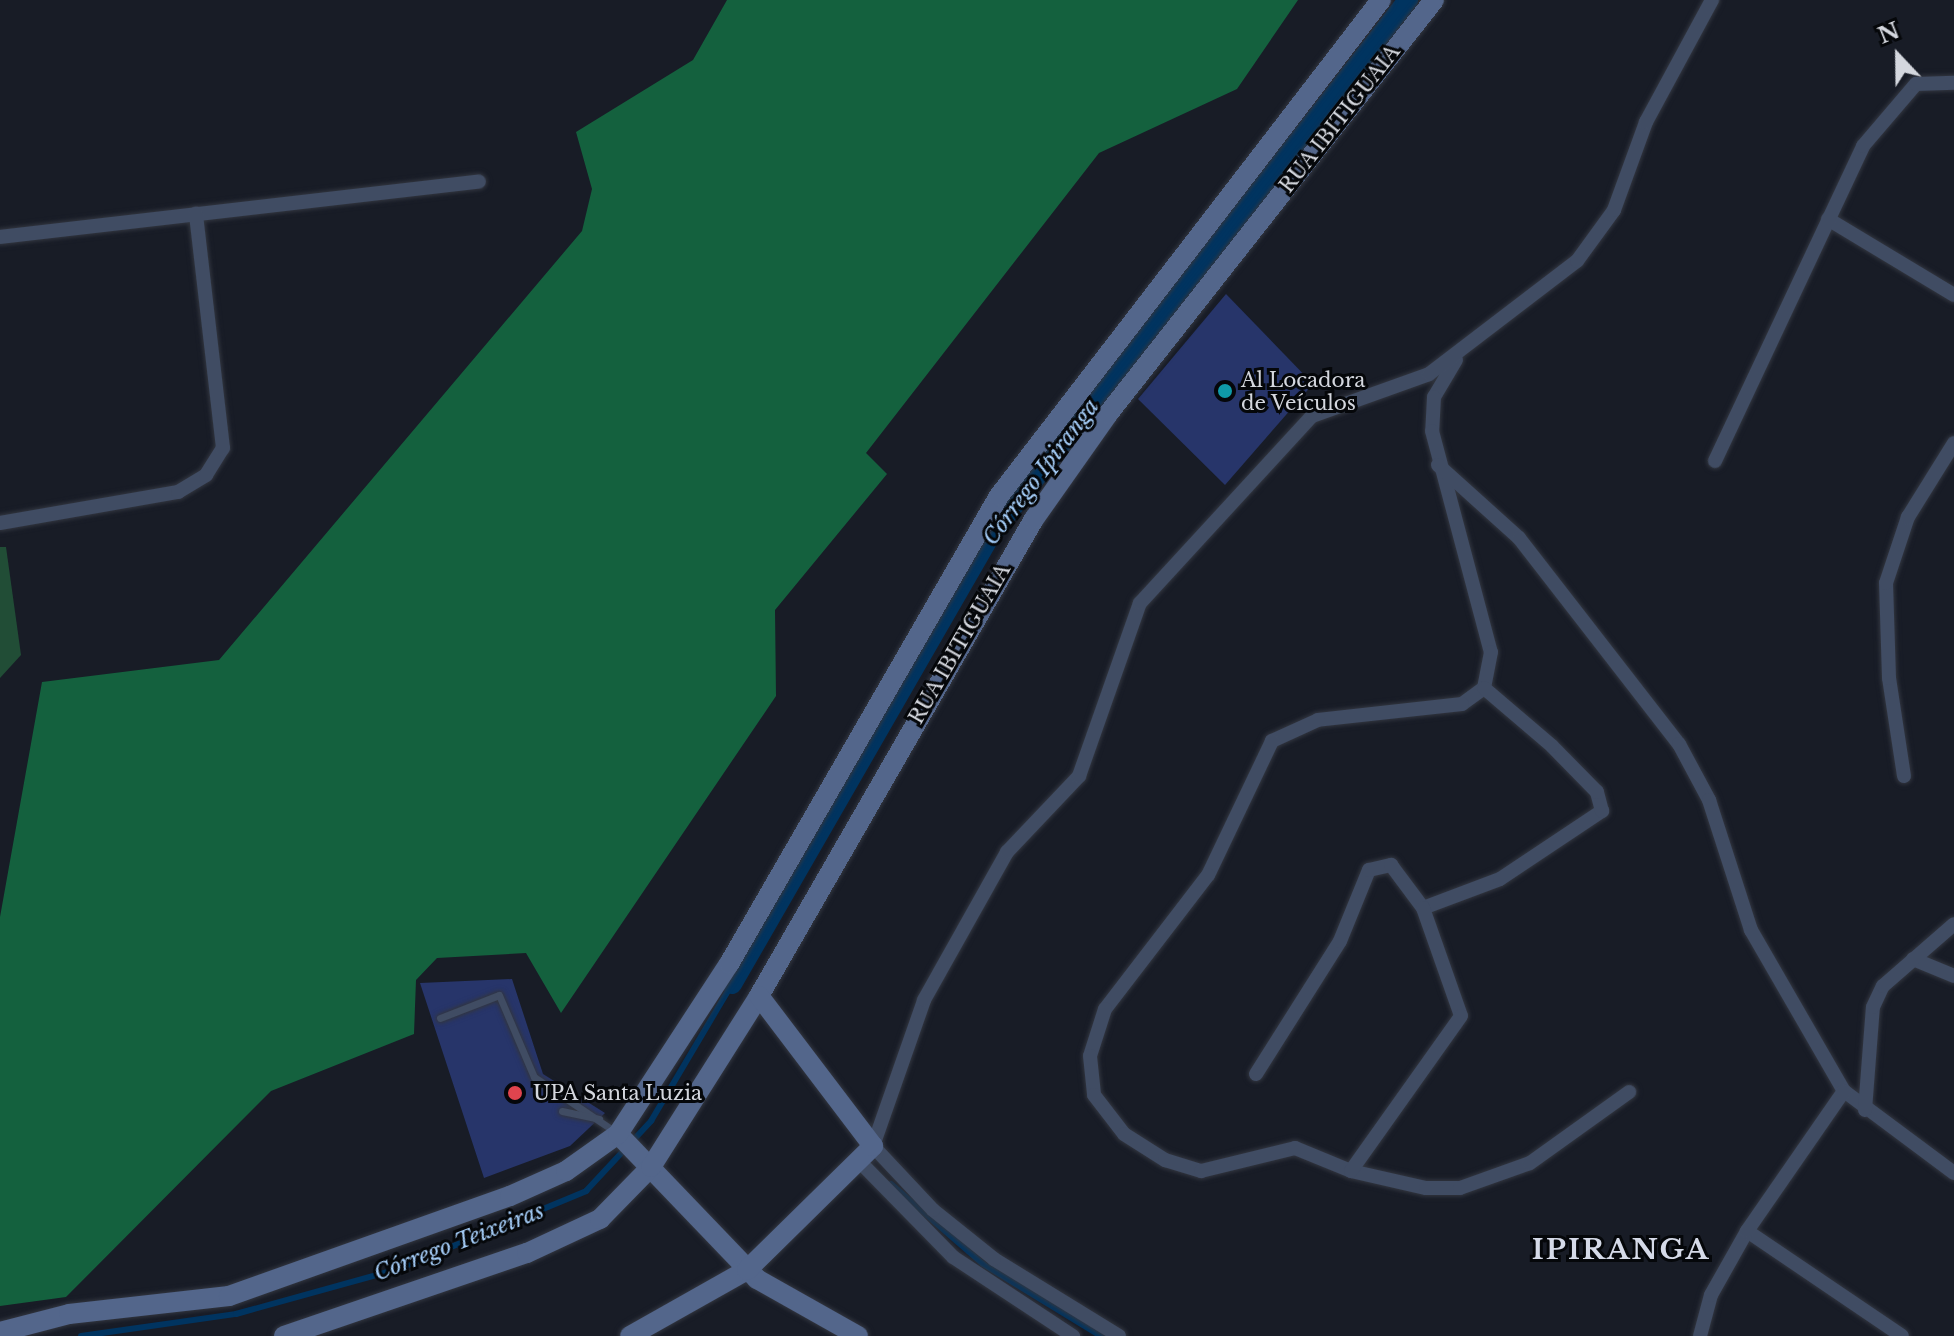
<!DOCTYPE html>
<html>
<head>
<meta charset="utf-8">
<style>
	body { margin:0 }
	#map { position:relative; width:1954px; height:1336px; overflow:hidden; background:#181c26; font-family:"Libre Baskerville",serif }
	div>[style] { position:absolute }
	.green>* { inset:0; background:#214d36 }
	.forest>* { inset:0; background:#14613e }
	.stream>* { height:6px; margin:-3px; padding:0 3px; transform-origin:3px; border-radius:3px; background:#003460 }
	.canal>* { height:20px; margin:-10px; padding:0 10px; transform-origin:10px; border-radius:10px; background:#003460 }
	.building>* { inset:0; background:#27356a }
	.roads { filter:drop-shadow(0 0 2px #323640) drop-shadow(0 0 2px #323640) }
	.lane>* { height:7px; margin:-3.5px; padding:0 3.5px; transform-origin:3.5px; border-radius:3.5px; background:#404c63 }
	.street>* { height:14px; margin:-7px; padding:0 7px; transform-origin:7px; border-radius:7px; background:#404c63 }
	.secondary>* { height:20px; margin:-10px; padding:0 10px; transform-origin:10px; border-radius:10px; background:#53668b }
	.dots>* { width:22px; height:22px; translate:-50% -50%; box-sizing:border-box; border:4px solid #05070a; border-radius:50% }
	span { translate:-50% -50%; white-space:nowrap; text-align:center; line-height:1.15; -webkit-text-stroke:6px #05070a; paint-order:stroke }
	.street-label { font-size:20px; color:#d4d7de }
	.poi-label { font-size:20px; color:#d4d7de }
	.left { translate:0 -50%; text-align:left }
	.water-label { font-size:22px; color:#a3cbf6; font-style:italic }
	.district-label { font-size:28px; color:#d5dae8; font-weight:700; letter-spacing:2px }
	.north { position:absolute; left:1858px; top:16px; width:80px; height:80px; -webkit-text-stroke:6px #05070a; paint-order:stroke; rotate:338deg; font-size:22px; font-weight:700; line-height:32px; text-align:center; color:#d4d7de }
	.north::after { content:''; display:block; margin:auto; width:28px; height:36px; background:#d4d7de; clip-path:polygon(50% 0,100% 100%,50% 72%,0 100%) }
</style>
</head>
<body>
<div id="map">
	<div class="green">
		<div style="clip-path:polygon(0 547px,6px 547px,21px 655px,0 678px)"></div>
	</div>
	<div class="forest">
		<div style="clip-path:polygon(727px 0,1298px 0,1237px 89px,1099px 153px,866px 453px,887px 474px,775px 610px,776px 696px,561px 1013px,526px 953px,437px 958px,416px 980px,414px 1034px,271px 1091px,66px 1297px,0 1306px,0 917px,42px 682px,219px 660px,582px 231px,592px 189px,576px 132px,693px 60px)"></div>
	</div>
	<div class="stream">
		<div style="left:891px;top:1184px;width:122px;rotate:41deg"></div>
		<div style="left:983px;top:1264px;width:138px;rotate:31.4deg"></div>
		<div style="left:81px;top:1336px;width:157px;rotate:-8.1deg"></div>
		<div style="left:236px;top:1314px;width:168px;rotate:-15.5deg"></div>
		<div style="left:398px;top:1269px;width:204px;rotate:-22.5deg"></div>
		<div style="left:586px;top:1191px;width:96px;rotate:-47.1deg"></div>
		<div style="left:651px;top:1121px;width:159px;rotate:-59.4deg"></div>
	</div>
	<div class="canal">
		<div style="left:732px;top:984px;width:517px;rotate:-60.06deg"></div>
		<div style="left:990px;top:536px;width:680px;rotate:-52.05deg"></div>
	</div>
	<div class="building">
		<div style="clip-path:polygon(1226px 294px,1313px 384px,1225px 485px,1138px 399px)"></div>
		<div style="clip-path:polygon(512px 979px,543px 1074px,605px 1113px,570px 1146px,484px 1178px,420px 983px)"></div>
	</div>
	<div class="roads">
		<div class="lane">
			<div style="left:440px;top:1018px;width:63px;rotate:-21.3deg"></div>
			<div style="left:499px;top:995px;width:89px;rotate:66.9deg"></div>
			<div style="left:534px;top:1077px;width:100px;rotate:34deg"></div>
			<div style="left:562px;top:1111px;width:38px;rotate:12deg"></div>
		</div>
		<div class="street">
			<div style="left:1828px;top:219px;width:147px;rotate:31.1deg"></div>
			<div style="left:0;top:237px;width:482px;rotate:-6.6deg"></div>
			<div style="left:1456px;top:360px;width:43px;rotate:120.7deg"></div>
			<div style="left:1434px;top:397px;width:34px;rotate:93deg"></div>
			<div style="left:1432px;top:431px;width:229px;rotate:75.1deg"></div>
			<div style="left:1491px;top:652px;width:37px;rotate:101deg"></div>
			<div style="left:1484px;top:688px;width:27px;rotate:144deg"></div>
			<div style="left:1462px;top:704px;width:145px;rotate:173.7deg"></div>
			<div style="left:1318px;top:720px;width:51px;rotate:155.5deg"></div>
			<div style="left:1272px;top:741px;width:148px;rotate:115.5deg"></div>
			<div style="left:1208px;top:875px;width:169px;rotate:127.5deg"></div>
			<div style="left:1105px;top:1009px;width:49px;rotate:107.7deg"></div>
			<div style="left:1090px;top:1056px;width:39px;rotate:84deg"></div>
			<div style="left:1094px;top:1095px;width:49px;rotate:52.4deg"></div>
			<div style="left:1124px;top:1134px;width:49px;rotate:32.4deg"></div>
			<div style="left:1165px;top:1160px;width:38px;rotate:17deg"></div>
			<div style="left:1201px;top:1171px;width:97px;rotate:-13.7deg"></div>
			<div style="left:1295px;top:1148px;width:61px;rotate:22.3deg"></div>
			<div style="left:1351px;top:1171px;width:77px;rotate:12.8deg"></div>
			<div style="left:1426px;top:1188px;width:34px"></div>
			<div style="left:1460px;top:1188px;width:74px;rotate:-19.7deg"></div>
			<div style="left:1530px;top:1163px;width:122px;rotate:-35.6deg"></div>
			<div style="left:1715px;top:461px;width:348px;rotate:-64.8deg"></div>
			<div style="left:1863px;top:146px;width:82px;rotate:-49.5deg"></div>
			<div style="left:1916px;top:84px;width:38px;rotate:-2deg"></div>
			<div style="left:1438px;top:465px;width:109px;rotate:42deg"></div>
			<div style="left:1519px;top:538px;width:261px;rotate:52.2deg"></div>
			<div style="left:1679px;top:744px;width:64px;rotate:61.8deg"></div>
			<div style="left:1709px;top:800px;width:137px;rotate:72.1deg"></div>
			<div style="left:1751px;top:930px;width:186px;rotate:60deg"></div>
			<div style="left:1844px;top:1091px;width:137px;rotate:36.7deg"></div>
			<div style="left:0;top:523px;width:181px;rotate:-9.9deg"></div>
			<div style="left:178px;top:492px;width:33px;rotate:-31deg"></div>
			<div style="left:206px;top:475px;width:32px;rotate:-58deg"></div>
			<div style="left:223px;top:448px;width:236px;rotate:-96.6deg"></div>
			<div style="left:1904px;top:776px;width:99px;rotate:-98.7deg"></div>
			<div style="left:1889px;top:678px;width:95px;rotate:-91.8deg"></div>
			<div style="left:1886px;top:583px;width:70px;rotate:-71.6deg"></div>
			<div style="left:1908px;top:517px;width:87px;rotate:-58.1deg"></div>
			<div style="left:1423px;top:908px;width:82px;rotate:-20.6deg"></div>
			<div style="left:1500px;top:879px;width:123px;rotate:-33.7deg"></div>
			<div style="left:1602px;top:811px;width:20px;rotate:-105deg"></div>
			<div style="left:1597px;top:792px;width:64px;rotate:-134.4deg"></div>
			<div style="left:1552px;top:746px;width:89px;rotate:-139.5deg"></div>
			<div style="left:1913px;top:959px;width:44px;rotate:22.5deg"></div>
			<div style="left:1256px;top:1074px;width:157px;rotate:-57.7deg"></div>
			<div style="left:1340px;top:941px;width:77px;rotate:-67.8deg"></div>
			<div style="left:1369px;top:870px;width:23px;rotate:-13deg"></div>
			<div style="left:1391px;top:865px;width:54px;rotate:53.3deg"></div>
			<div style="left:1423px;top:908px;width:114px;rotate:70.6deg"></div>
			<div style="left:1461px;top:1016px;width:190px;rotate:125.4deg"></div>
			<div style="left:1865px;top:1110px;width:103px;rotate:-85.6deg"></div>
			<div style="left:1873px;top:1007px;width:23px;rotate:-65deg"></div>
			<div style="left:1883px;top:986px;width:94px;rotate:-41.1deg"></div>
			<div style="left:862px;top:1164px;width:130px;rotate:45.6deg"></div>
			<div style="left:953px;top:1257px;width:144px;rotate:33.4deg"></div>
			<div style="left:1747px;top:1231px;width:187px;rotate:34.1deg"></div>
			<div style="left:1119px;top:1336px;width:147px;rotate:-148.4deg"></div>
			<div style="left:994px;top:1259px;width:78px;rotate:-141.2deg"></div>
			<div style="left:933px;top:1210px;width:88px;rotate:-133.2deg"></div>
			<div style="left:873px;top:1146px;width:155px;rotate:-70.7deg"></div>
			<div style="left:924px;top:1000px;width:170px;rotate:-60.7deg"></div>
			<div style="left:1007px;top:852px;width:105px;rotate:-46.5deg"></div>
			<div style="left:1079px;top:776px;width:183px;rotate:-70.6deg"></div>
			<div style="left:1140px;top:603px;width:254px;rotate:-47.4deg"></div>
			<div style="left:1312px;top:416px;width:124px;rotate:-19.7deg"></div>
			<div style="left:1429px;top:374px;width:186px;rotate:-37.4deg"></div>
			<div style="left:1577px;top:261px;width:63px;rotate:-54deg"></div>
			<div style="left:1614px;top:210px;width:94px;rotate:-70deg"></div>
			<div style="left:1646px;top:122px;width:139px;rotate:-61.6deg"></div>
			<div style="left:1700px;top:1336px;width:42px;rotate:-75deg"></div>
			<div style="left:1711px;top:1295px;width:73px;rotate:-60.6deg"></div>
			<div style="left:1747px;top:1231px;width:170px;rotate:-55.3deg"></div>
		</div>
		<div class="secondary">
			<div style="left:618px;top:1134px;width:201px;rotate:46.2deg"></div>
			<div style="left:757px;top:1279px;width:116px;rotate:29.4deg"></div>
			<div style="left:0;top:1332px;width:71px;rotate:-14.6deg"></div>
			<div style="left:69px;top:1314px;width:161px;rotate:-6.4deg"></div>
			<div style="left:229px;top:1296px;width:298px;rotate:-19.6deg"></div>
			<div style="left:510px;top:1196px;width:61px;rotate:-24.1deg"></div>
			<div style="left:566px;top:1171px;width:64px;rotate:-35.4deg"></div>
			<div style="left:618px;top:1134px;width:203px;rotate:-56.9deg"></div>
			<div style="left:729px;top:964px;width:540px;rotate:-60.02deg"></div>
			<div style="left:999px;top:496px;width:626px;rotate:-52.4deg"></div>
			<div style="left:284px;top:1336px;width:257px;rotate:-18.9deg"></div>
			<div style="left:527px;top:1253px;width:81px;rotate:-25deg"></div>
			<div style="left:600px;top:1219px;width:73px;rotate:-45.6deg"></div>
			<div style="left:651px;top:1167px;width:202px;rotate:-57.7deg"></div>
			<div style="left:759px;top:996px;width:551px;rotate:-60.04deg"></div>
			<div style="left:1034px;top:519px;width:128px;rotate:-54.8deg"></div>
			<div style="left:1108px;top:414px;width:527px;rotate:-51.78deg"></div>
			<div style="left:630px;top:1336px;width:134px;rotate:-29.4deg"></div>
			<div style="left:747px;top:1270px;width:177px;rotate:-44.5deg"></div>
			<div style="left:873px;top:1146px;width:188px;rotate:-127.2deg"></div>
		</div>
	</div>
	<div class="dots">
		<div style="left:1225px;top:391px;background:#0f9aa8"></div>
		<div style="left:515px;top:1093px;background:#e0444e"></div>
	</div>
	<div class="street-label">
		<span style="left:1340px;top:119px;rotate:-52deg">RUA IBITIGUAIA</span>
		<span style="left:960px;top:644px;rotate:-60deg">RUA IBITIGUAIA</span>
	</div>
	<div class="poi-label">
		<span class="left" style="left:1241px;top:392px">Al Locadora<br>de Veículos</span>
		<span class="left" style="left:533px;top:1093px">UPA Santa Luzia</span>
	</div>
	<div class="water-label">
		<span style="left:1041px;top:472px;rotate:-53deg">Córrego Ipiranga</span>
		<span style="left:459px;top:1242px;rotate:-21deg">Córrego Teixeiras</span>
	</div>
	<div class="district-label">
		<span style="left:1621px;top:1250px">IPIRANGA</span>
	</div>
	<div class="north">N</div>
</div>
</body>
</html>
